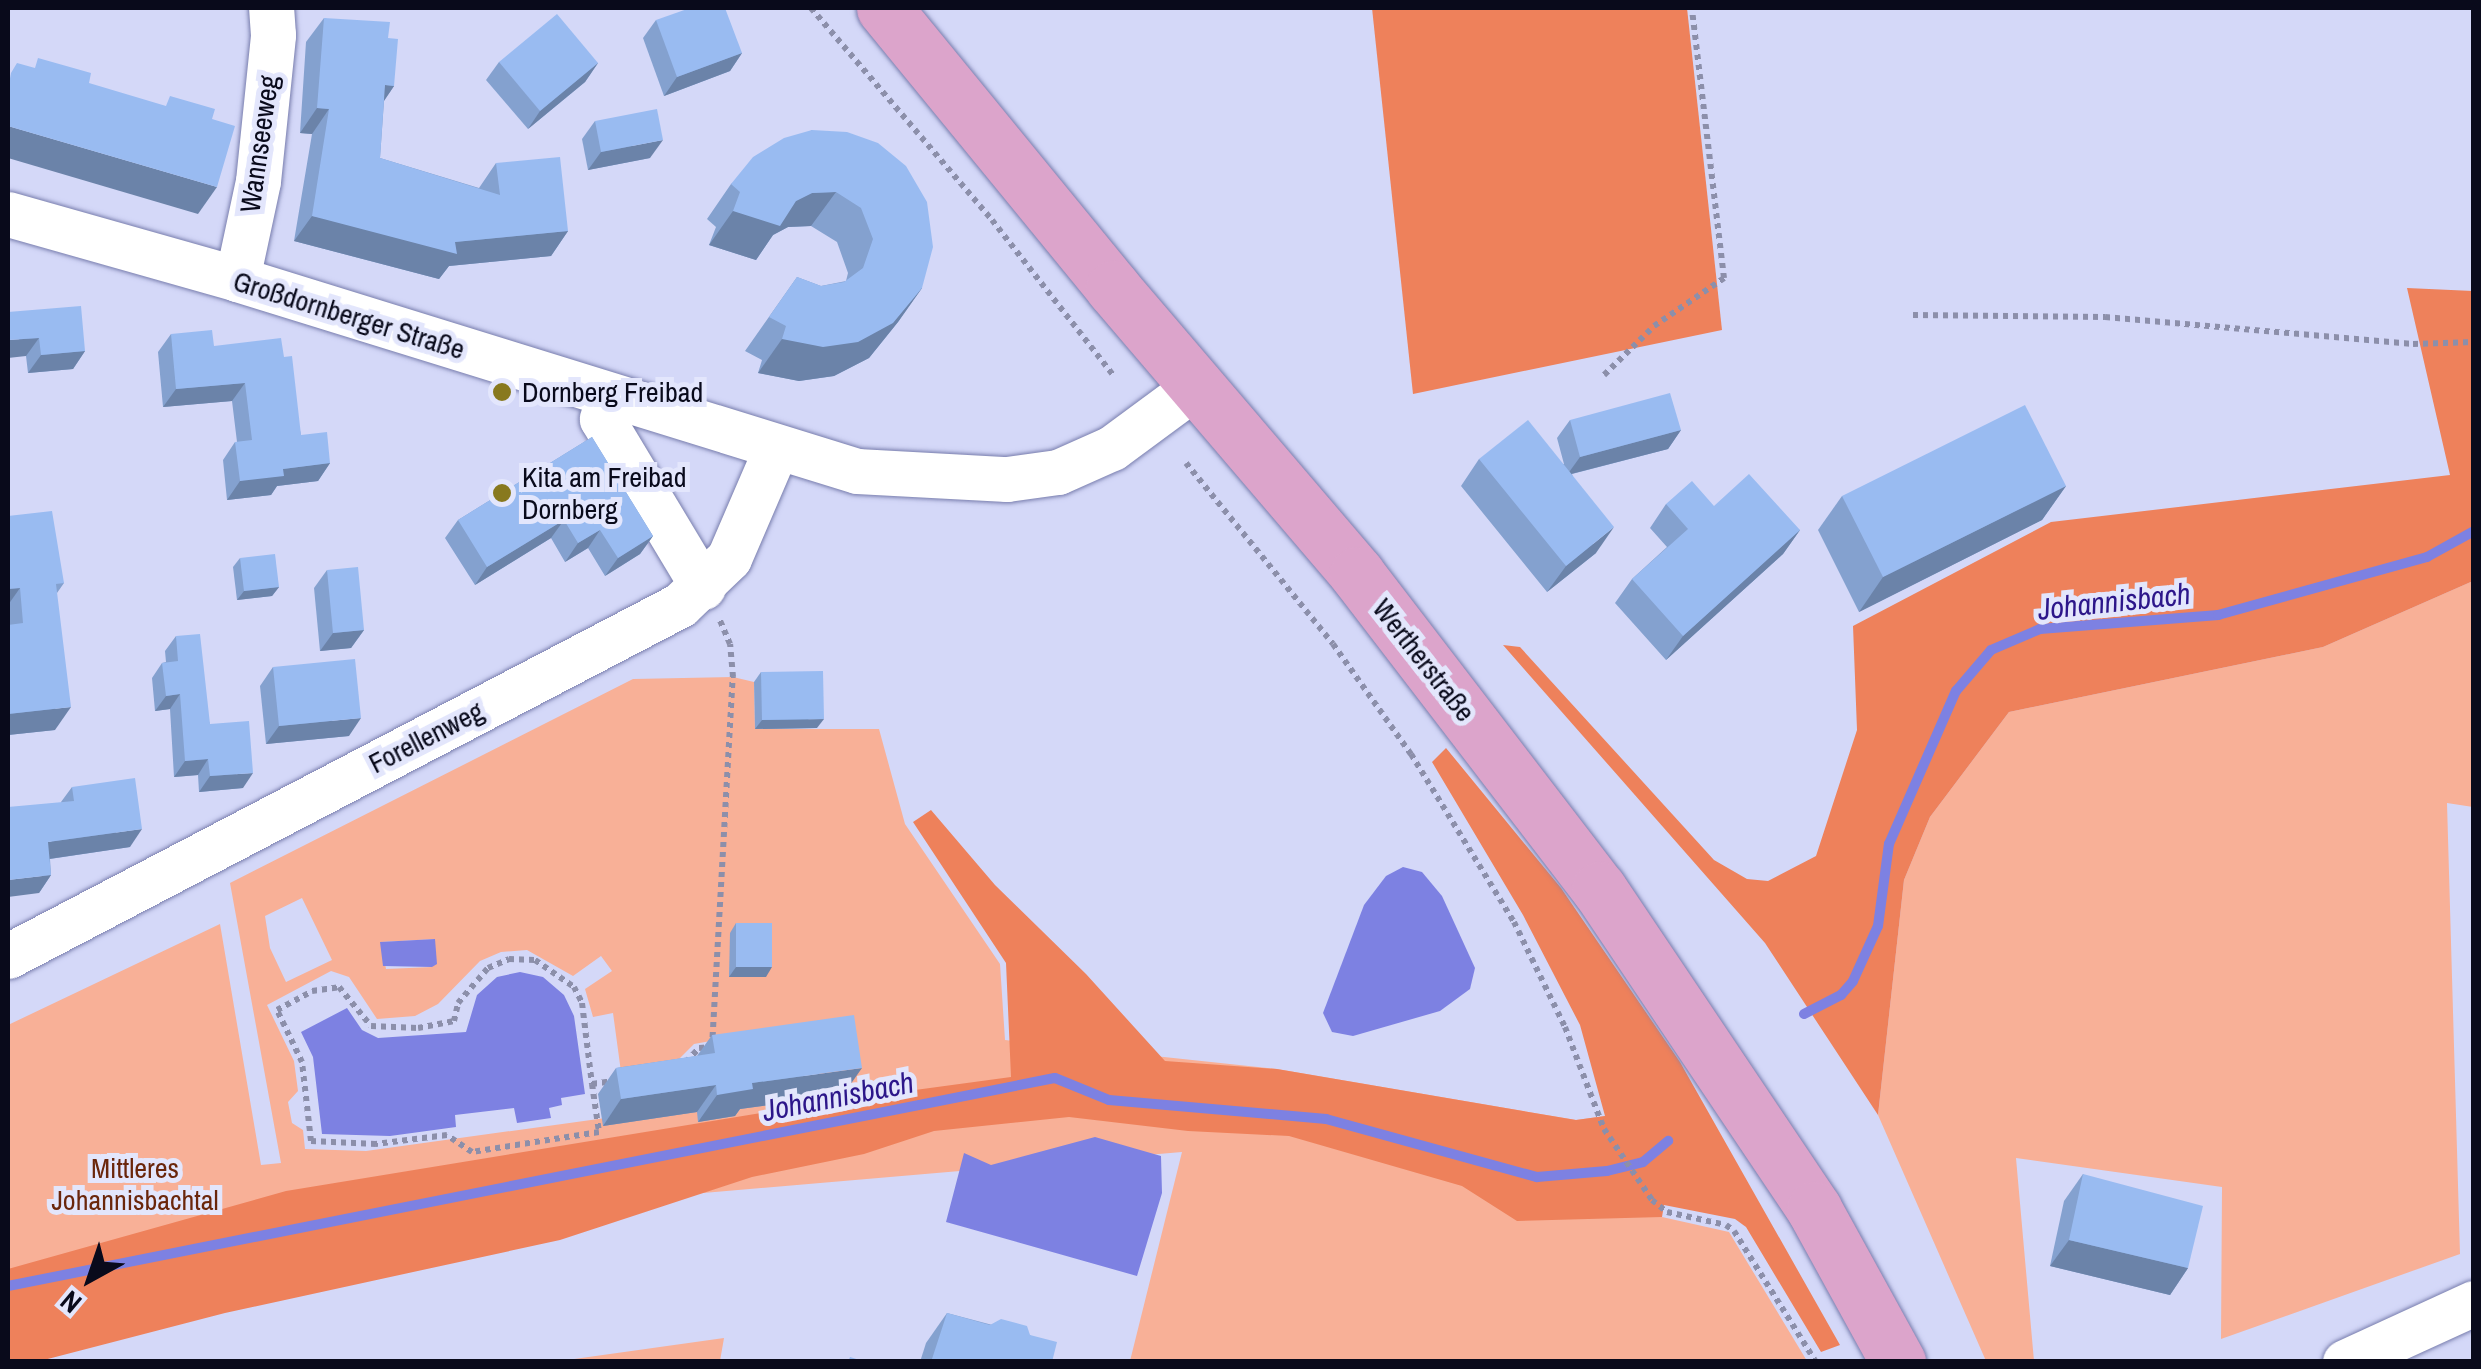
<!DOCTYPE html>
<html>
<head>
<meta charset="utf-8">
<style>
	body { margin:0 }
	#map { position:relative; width:2481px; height:1369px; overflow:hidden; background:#d4d8f8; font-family:"Archivo Narrow",sans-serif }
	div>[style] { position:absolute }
	.green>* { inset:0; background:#f8b097 }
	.forest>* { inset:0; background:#ee815b }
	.water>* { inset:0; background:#7d81e2 }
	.stream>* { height:10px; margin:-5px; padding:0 5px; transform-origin:5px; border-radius:5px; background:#7d81e2 }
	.path>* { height:6px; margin-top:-3px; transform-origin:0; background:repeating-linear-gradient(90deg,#8c8faa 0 5px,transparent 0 10px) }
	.roads { filter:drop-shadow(0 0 2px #787dad) drop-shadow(0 0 2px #787dad) }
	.minor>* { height:45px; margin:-22.5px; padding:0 22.5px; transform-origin:22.5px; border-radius:22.5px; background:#fff }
	.major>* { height:55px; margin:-27.5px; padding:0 27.5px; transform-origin:27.5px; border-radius:27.5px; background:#dca4cb }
	.wall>* { inset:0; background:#84a1cf }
	.shaded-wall>* { inset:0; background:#6b83a9 }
	.building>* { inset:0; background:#99bbf1 }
	.dots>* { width:28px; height:28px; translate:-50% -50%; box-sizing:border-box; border:5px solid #e3e6fc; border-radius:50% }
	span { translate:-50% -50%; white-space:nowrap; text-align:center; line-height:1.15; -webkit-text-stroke:10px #e3e6fc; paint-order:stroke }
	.street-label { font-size:28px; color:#090a1b }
	.poi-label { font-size:28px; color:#090a1b }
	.left { translate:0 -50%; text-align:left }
	.park-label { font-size:28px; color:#6a260b }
	.water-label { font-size:30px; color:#2c168a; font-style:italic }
	.frame { position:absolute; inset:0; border:10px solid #090a1b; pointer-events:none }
	.north { position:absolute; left:40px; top:1229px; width:100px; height:100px; -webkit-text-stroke:8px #e3e6fc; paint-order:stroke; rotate:220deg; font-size:28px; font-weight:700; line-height:40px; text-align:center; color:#090a1b }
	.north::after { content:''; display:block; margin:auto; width:35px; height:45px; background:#090a1b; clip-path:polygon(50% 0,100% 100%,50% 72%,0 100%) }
</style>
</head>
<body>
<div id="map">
	<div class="green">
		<div style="clip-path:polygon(2473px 581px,2473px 807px,2447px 803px,2460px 1254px,2221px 1339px,2222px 1187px,2016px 1158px,2034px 1361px,1986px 1361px,1878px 1115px,1904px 880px,1930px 817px,2009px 712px,2323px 647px)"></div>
		<div style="clip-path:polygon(evenodd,733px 677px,754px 682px,755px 729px,879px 729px,905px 824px,1000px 964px,1005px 1040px,1277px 1069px,1576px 1120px,1606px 1116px,1662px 1217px,1729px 1232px,1807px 1361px,1130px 1361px,1182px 1152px,634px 1199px,8px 1339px,8px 1025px,220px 924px,261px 1165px,281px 1163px,230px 883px,633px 679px,733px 677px,302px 898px,332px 960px,286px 982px,270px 948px,265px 916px,302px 898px,733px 677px,435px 939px,432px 967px,386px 969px,381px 942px,435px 939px,733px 677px,527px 950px,573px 976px,601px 956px,612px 971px,585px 989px,593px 1017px,613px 1013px,621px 1072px,671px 1067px,694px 1044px,733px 1037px,844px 1085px,366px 1151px,305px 1149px,303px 1130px,292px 1123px,288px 1102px,298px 1091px,294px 1061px,267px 1005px,331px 971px,349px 977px,377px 1019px,415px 1016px,438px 1004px,480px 961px,501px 952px,527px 950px)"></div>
		<div style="clip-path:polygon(724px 1338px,720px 1361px,560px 1361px)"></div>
	</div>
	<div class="forest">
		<div style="clip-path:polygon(1372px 8px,1687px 8px,1722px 330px,1413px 394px)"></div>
		<div style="clip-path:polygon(2407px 288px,2473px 291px,2473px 581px,2323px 647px,2009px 712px,1930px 817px,1904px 880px,1878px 1115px,1765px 943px,1503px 645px,1520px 647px,1714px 860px,1747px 879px,1768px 881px,1816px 856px,1857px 730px,1853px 626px,2051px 522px,2450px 475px)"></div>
		<div style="clip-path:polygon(1446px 748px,1561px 888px,1680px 1062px,1840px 1345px,1821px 1352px,1746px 1227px,1735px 1219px,1664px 1205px,1662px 1217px,1517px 1221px,1462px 1186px,1289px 1136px,1188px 1131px,1069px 1117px,934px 1131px,864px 1154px,752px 1177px,560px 1240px,225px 1313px,40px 1361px,8px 1361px,8px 1269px,286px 1191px,834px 1101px,1011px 1077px,1006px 963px,913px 822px,931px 810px,995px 885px,1086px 974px,1165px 1061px,1277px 1069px,1576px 1120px,1605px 1116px,1580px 1025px,1523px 915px,1432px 762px)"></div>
	</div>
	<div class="water">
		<div style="clip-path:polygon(1403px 867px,1422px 872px,1442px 896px,1475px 968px,1470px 989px,1440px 1011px,1353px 1036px,1332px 1032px,1323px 1013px,1364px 905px,1386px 876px)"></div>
		<div style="clip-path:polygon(435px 939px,437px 964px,432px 967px,383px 966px,380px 942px)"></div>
		<div style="clip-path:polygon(520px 972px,543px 977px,564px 995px,574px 1016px,585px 1094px,561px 1098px,562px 1105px,549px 1108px,551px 1118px,517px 1123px,514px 1108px,455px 1115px,456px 1127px,390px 1136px,322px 1134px,313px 1057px,301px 1032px,347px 1008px,362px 1030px,378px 1038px,466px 1032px,477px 995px,497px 977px)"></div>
		<div style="clip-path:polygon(1095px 1137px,1161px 1156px,1162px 1193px,1137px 1276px,946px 1222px,964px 1153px,991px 1165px)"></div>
	</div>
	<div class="stream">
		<div style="left:1804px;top:1014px;width:42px;rotate:-27.2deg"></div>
		<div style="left:1841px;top:995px;width:18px;rotate:-49deg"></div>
		<div style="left:1853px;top:981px;width:60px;rotate:-65.6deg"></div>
		<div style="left:1878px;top:926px;width:83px;rotate:-82.4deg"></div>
		<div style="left:1889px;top:844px;width:167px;rotate:-66.4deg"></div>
		<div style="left:1956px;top:691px;width:54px;rotate:-49.5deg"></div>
		<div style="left:1991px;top:650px;width:53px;rotate:-23.2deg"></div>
		<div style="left:2040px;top:629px;width:179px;rotate:-4.5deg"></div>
		<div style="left:2218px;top:615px;width:217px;rotate:-15.5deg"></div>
		<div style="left:2427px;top:557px;width:54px;rotate:-29deg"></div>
		<div style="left:8px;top:1286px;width:1067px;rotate:-11.24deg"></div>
		<div style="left:1055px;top:1078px;width:58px;rotate:22.2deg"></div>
		<div style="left:1109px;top:1100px;width:218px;rotate:5deg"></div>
		<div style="left:1326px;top:1119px;width:219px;rotate:15.4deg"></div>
		<div style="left:1537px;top:1177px;width:70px;rotate:-4.9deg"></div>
		<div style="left:1607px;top:1171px;width:37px;rotate:-14deg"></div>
		<div style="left:1643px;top:1162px;width:33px;rotate:-40deg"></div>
	</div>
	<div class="path">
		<div style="left:811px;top:8px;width:279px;rotate:49.5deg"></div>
		<div style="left:992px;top:220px;width:197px;rotate:52deg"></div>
		<div style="left:1913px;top:315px;width:192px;rotate:0.6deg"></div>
		<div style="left:2105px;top:317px;width:309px;rotate:5deg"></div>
		<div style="left:2413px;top:344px;width:61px;rotate:-1.9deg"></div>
		<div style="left:1604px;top:375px;width:70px;rotate:-44.4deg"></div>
		<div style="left:1654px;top:326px;width:85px;rotate:-34.4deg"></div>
		<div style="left:1724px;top:278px;width:272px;rotate:-96.8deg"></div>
		<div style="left:1186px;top:463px;width:233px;rotate:50.9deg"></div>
		<div style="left:1333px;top:644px;width:135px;rotate:54.7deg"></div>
		<div style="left:1411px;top:754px;width:197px;rotate:58.5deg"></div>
		<div style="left:1514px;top:922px;width:117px;rotate:64.1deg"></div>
		<div style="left:1565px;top:1027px;width:109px;rotate:69.1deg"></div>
		<div style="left:1604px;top:1129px;width:86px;rotate:55.9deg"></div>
		<div style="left:1652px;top:1200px;width:19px;rotate:39deg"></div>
		<div style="left:1667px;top:1212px;width:60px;rotate:12.4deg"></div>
		<div style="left:1726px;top:1225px;width:10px;rotate:37deg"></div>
		<div style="left:1734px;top:1231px;width:155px;rotate:58deg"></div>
		<div style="left:686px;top:1062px;width:19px;rotate:-47deg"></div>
		<div style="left:699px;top:1048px;width:13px;rotate:-4deg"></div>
		<div style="left:712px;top:1047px;width:371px;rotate:-86.8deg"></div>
		<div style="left:733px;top:677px;width:33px;rotate:-95deg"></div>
		<div style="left:730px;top:644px;width:26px;rotate:-113deg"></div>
		<div style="left:592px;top:1084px;width:49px;rotate:81.7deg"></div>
		<div style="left:599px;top:1132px;width:129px;rotate:171.1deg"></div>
		<div style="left:472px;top:1152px;width:30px;rotate:-146deg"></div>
		<div style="left:447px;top:1135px;width:72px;rotate:172.8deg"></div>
		<div style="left:376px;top:1144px;width:65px;rotate:-177.4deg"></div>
		<div style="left:311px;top:1141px;width:80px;rotate:-96.5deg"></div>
		<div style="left:302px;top:1062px;width:58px;rotate:-115.7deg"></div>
		<div style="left:277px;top:1010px;width:40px;rotate:-28deg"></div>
		<div style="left:312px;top:991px;width:27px;rotate:-8deg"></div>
		<div style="left:339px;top:987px;width:50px;rotate:50.6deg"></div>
		<div style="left:371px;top:1026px;width:47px;rotate:2.4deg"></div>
		<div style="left:418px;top:1028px;width:37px;rotate:-11deg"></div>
		<div style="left:454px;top:1021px;width:18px;rotate:-77deg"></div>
		<div style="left:458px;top:1003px;width:46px;rotate:-49.4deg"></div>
		<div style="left:488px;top:968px;width:23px;rotate:-23deg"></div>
		<div style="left:509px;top:959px;width:26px;rotate:2deg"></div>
		<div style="left:535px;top:960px;width:47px;rotate:34.7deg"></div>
		<div style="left:574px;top:987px;width:18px;rotate:63deg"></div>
		<div style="left:582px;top:1003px;width:82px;rotate:83deg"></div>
		<div style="left:592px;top:1084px;width:21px;rotate:-8deg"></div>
	</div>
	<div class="roads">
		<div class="minor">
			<div style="left:8px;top:214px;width:238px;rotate:15.8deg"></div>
			<div style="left:237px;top:279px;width:649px;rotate:17.21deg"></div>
			<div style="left:857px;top:471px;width:150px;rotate:3.1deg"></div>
			<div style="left:1007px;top:479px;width:51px;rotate:-7.8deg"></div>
			<div style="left:1058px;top:472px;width:59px;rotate:-24deg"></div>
			<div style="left:1112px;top:448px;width:104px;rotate:-36.4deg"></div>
			<div style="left:237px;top:279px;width:100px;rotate:-77.9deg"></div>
			<div style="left:258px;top:181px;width:147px;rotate:-84.1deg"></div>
			<div style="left:273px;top:35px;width:27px;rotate:-94deg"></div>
			<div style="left:609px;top:397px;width:23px;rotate:108deg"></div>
			<div style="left:602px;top:419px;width:196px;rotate:59deg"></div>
			<div style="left:8px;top:956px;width:758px;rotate:-27.58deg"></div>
			<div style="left:680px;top:605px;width:68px;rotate:-43.8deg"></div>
			<div style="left:729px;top:558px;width:119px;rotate:-66.7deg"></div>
			<div style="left:2345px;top:1362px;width:142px;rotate:-24.6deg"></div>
		</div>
		<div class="major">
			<div style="left:884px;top:8px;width:362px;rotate:50.7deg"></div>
			<div style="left:1113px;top:288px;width:376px;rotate:49.5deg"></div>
			<div style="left:1357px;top:574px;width:397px;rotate:52.5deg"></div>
			<div style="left:1599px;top:889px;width:386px;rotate:56.1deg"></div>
			<div style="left:1814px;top:1209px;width:175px;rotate:61.2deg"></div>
		</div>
	</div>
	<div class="wall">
		<div style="clip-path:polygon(324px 18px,388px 38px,394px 86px,384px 101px,380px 158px,479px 188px,496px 163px,568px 231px,551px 256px,449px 266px,439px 279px,294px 241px,312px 134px,300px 133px,306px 42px)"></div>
		<div style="clip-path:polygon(656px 20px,742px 53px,730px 71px,664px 96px,643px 38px)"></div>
		<div style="clip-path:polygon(499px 62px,598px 63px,585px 82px,528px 129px,486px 80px)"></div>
		<div style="clip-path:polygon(595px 121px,650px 158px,588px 170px,582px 139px)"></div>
		<div style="clip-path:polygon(812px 130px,922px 288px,898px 322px,869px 358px,834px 376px,799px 381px,758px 373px,762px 360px,745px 351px,797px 277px,821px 286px,846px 281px,848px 273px,837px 242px,811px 226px,788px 227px,773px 235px,756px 260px,709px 245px,716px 227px,707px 219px,731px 184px)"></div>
		<div style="clip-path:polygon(8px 312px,85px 351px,73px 369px,28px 373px,26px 356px)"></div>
		<div style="clip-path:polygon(171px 334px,214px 346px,284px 357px,301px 435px,330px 463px,318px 481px,277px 486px,271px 495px,227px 500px,223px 460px,235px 442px,237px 442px,232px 401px,163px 407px,158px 352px)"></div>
		<div style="clip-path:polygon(1570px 420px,1681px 430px,1668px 449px,1572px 474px,1596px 553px,1547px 592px,1461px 486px,1479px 459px,1564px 464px,1557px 438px)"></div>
		<div style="clip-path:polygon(592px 437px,653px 536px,640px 554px,605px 576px,588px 548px,565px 562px,551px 538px,475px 585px,445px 538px,458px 520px)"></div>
		<div style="clip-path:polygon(2066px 486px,2042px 520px,1859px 612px,1818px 530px,1842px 496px)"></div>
		<div style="clip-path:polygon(1666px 504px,1714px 506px,1800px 530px,1783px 554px,1666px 660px,1615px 603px,1632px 579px,1667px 547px,1650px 528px)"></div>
		<div style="clip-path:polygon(8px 516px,64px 583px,57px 593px,55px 730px,8px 735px)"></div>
		<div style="clip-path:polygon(240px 558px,279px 587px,272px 596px,237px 600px,233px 567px)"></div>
		<div style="clip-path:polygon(327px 570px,364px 630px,351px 648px,320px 651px,314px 588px)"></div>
		<div style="clip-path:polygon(176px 636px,210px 724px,243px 788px,199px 792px,198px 775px,174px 777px,170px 709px,155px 711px,152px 678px,162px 663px,166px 662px,165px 651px)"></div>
		<div style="clip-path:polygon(273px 667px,349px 736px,266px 744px,260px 686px)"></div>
		<div style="clip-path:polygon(761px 672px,817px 728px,755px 729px,754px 682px)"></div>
		<div style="clip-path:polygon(72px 787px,130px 847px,50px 859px,51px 875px,39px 893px,61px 802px)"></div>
		<div style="clip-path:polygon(736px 923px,766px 977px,729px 977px,730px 933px)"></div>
		<div style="clip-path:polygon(712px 1035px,843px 1095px,740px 1109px,735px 1116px,698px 1122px,697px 1112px,603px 1126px,598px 1094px,616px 1068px,697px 1056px)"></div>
		<div style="clip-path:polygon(2083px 1174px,2188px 1268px,2170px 1295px,2050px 1266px,2064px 1201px)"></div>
		<div style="clip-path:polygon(947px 1313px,1030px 1335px,1052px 1362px,920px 1362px,926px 1343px)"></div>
	</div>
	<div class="shaded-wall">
		<div style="clip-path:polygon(742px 53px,730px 71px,664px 96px,677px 77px)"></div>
		<div style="clip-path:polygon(598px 63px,585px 82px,528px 129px,540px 111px)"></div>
		<div style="clip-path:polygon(385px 85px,394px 86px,377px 111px)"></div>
		<div style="clip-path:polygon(317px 108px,329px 109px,312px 134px,300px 133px)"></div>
		<div style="clip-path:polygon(8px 126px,217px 187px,198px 214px,8px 158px)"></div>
		<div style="clip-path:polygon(663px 140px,650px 158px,588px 170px,601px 152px)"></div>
		<div style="clip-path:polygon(836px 192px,811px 226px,788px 227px,773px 235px,756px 260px,709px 245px,733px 211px,796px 201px,812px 193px)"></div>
		<div style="clip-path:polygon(312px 216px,455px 242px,568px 231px,551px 256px,449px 266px,439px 279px,294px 241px)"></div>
		<div style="clip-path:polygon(922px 288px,898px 322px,869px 358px,834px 376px,799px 381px,758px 373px,782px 339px)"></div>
		<div style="clip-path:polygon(39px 338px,26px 356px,8px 358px,8px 340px)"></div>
		<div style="clip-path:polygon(85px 351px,73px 369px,28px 373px,41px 355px)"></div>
		<div style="clip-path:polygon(245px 383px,232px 401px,163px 407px,176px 389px)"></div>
		<div style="clip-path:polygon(1681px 430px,1668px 449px,1567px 475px,1580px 457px)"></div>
		<div style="clip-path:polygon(330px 463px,318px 481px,277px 486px,271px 495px,227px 500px,240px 481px,283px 469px)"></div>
		<div style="clip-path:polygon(2066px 486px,2042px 520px,1859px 612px,1883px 577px)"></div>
		<div style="clip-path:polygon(564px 520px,551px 538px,475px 585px,487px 567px)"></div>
		<div style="clip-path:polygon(1614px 527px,1596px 553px,1547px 592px,1566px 566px)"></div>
		<div style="clip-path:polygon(600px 530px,588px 548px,565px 562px,578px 543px)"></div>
		<div style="clip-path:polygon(1800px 530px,1783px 554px,1666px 660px,1683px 636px)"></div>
		<div style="clip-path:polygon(653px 536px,640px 554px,605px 576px,618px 558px)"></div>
		<div style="clip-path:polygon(279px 587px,272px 596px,237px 600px,244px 591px)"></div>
		<div style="clip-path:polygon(20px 588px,8px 605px,8px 589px)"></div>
		<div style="clip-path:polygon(364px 630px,351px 648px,320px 651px,333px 633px)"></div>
		<div style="clip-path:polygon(180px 694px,170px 709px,155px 711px,166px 696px)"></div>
		<div style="clip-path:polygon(71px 707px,55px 730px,8px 735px,8px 714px)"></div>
		<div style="clip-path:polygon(361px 718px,349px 736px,266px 744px,279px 726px)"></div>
		<div style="clip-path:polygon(824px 719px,817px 728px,755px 729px,762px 720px)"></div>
		<div style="clip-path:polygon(208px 759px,198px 775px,174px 777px,185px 761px)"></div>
		<div style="clip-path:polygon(253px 773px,243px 788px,199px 792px,210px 776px)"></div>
		<div style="clip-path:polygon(142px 829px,130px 847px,35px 861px,48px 842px)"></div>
		<div style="clip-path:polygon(51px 875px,39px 893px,8px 897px,8px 880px)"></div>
		<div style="clip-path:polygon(736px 967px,772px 967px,766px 977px,729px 977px)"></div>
		<div style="clip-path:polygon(862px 1068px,843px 1095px,740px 1109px,735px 1116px,698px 1122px,717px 1095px,752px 1083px)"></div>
		<div style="clip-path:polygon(716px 1085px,697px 1112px,603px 1126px,621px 1099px)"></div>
		<div style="clip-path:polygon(2069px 1240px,2188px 1268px,2170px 1295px,2050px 1266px)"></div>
	</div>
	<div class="building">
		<div style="clip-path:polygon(690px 8px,725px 8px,742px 53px,677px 77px,656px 20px)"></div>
		<div style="clip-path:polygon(557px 14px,598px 63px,540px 111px,499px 62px)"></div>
		<div style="clip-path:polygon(324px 18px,390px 22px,388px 38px,398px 39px,394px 86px,385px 85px,380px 158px,500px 195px,496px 163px,560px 157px,568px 231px,455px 242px,457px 254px,312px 216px,329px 109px,317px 108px)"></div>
		<div style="clip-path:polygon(38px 58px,91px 73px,89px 83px,166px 106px,170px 96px,215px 109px,212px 119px,235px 126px,217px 187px,8px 126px,8px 89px,11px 73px,17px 63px,35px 68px)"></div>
		<div style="clip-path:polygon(657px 109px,663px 140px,601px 152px,595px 121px)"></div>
		<div style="clip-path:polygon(812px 130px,847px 132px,878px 143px,906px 166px,927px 202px,933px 247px,922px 288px,893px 323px,858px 342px,823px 347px,782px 339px,786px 326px,769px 317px,797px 277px,821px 286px,844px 282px,863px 268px,873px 239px,861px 208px,836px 192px,812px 193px,796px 201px,780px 226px,733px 211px,740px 192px,731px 184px,753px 157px,784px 138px)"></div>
		<div style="clip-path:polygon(81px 306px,85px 351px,41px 355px,39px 338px,8px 340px,8px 312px)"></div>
		<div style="clip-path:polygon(212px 330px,214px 346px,281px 338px,284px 357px,292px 356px,301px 435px,327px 432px,330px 463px,283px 469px,284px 476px,240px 481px,235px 442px,252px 440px,245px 383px,176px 389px,171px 334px)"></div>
		<div style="clip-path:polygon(1670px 393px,1681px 430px,1580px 457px,1570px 420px)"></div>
		<div style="clip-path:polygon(2025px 405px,2066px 486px,1883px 577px,1842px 496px)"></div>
		<div style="clip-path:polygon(1528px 420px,1614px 527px,1566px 566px,1479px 459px)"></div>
		<div style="clip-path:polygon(592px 437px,653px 536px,618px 558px,600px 530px,578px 543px,564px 520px,487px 567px,458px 520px)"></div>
		<div style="clip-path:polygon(1749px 474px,1800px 530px,1683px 636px,1632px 579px,1688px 529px,1666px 504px,1692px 481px,1714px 506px)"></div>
		<div style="clip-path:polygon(52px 511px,64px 583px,56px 584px,71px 707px,8px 714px,8px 625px,23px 623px,20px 588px,8px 589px,8px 516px)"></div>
		<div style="clip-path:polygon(275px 554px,279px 587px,244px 591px,240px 558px)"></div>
		<div style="clip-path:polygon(358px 567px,364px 630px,333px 633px,327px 570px)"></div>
		<div style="clip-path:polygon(200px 634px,210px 724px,249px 721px,253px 773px,210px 776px,208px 759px,185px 761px,180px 694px,166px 696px,162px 663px,178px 661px,176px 636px)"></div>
		<div style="clip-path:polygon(355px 659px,361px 718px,279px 726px,273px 667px)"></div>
		<div style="clip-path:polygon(823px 671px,824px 719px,762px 720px,761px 672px)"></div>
		<div style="clip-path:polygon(135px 778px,142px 829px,48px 842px,51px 875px,8px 880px,8px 807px,74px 801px,72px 787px)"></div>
		<div style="clip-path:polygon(736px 923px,772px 923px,772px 967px,736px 967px)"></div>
		<div style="clip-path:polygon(854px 1015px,862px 1068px,752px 1083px,753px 1089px,717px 1095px,716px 1085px,621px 1099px,616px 1068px,715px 1053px,712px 1035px)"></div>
		<div style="clip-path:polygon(2083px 1174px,2203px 1206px,2188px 1268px,2069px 1240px)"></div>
		<div style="clip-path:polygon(947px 1313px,990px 1325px,1001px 1319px,1027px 1326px,1030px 1335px,1057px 1342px,1052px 1362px,931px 1362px)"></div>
		<div style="clip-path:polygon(850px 1357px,866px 1362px,848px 1362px)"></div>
	</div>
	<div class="dots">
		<div style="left:502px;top:392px;background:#88791e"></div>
		<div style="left:502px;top:493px;background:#88791e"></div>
	</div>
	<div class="street-label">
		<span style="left:259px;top:144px;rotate:-82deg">Wannseeweg</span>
		<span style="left:349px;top:315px;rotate:17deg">Großdornberger Straße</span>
		<span style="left:1424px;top:660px;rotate:52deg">Wertherstraße</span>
		<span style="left:426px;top:737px;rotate:-27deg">Forellenweg</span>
	</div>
	<div class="poi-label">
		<span class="left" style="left:522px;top:392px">Dornberg Freibad</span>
		<span class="left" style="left:522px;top:493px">Kita am Freibad<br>Dornberg</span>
	</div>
	<div class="park-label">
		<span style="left:135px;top:1184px">Mittleres<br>Johannisbachtal</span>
	</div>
	<div class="water-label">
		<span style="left:2114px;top:601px;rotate:-6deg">Johannisbach</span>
		<span style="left:838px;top:1096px;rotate:-11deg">Johannisbach</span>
	</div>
	<div class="frame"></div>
	<div class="north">N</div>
</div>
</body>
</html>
